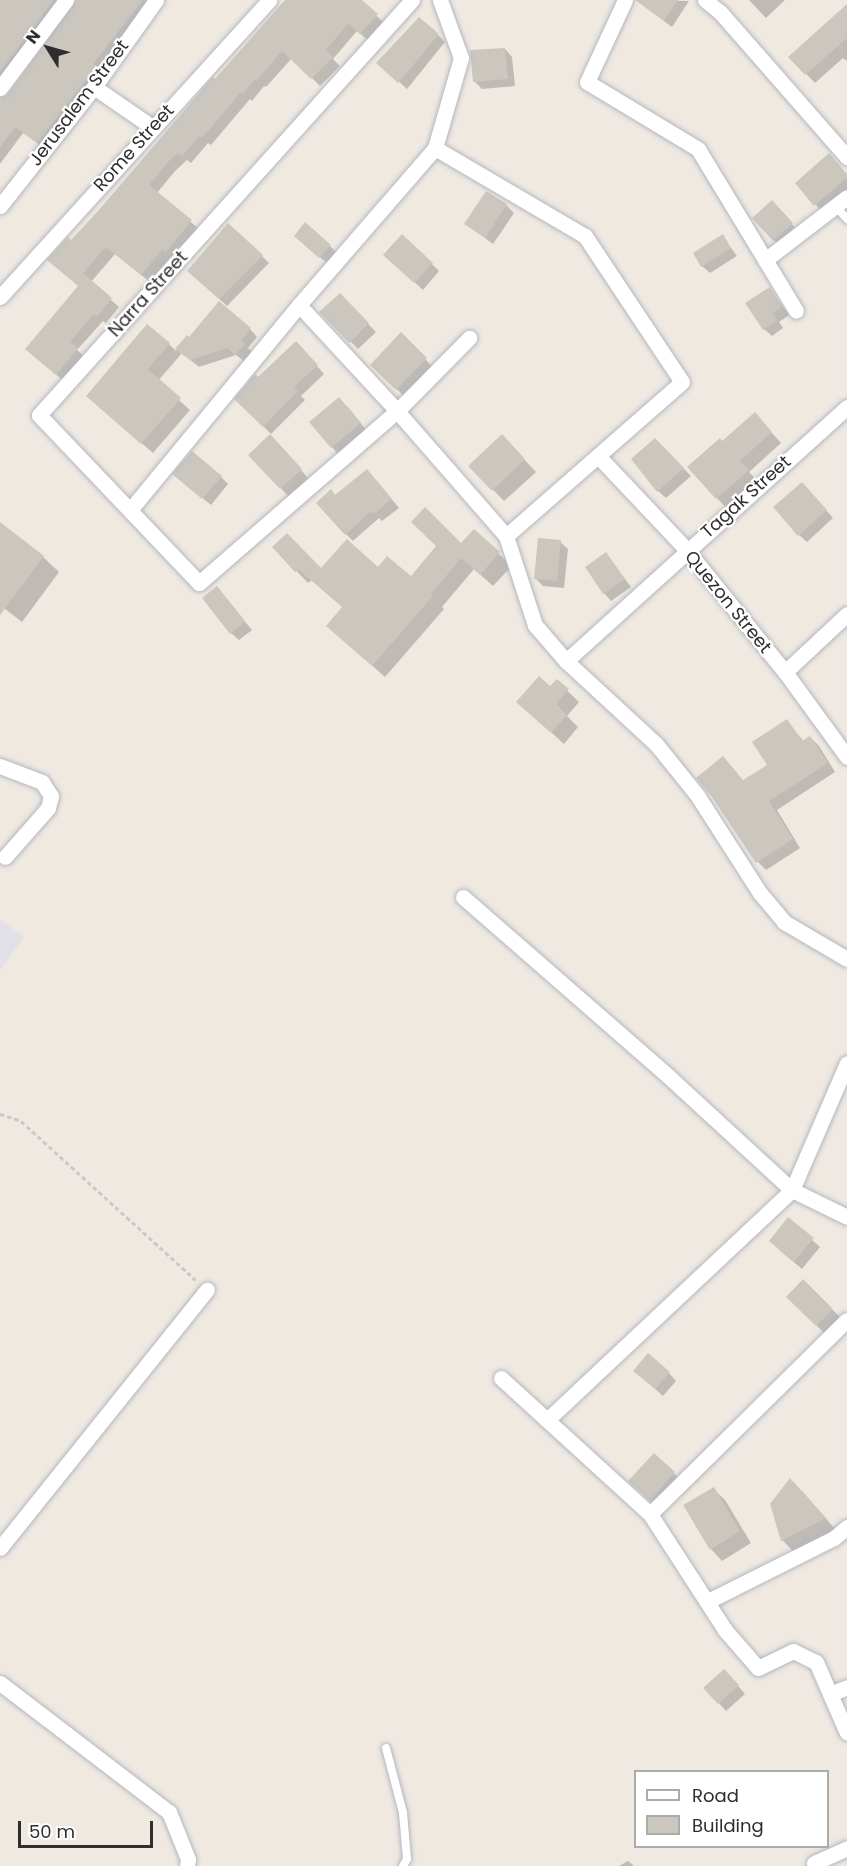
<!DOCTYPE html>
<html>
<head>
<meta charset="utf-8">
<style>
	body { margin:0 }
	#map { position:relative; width:847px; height:1866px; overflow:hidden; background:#efe9e1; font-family:Poppins,sans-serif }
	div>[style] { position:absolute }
	.industrial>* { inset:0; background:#e3e1e8 }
	.shadow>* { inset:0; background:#0003 }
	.building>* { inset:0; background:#cbc7bf }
	.path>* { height:3px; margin-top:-1.5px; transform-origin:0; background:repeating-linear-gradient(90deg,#c9c9c9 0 4.5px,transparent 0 7.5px) }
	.roads { filter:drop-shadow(0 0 2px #b4b7c1) drop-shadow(0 0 2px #b4b7c1) }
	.service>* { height:8px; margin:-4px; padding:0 4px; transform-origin:4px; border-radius:4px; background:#fff }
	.minor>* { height:15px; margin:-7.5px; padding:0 7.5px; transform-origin:7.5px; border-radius:7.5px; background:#fff }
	span { translate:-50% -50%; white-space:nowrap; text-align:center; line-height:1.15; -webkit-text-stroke:4.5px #fff; paint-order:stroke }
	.street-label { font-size:18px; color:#2e2e2e }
	.legend { position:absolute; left:634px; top:1770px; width:195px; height:78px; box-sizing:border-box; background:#fff; border:2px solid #ababab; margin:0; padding:8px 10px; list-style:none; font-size:18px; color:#2e2e2e }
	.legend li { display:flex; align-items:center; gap:12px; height:30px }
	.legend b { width:30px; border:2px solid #ababab }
	.north { position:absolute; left:18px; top:18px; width:60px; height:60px; -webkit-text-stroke:4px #fff; paint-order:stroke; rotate:307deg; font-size:16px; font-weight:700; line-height:24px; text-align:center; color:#2e2e2e }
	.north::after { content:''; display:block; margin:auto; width:21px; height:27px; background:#2e2e2e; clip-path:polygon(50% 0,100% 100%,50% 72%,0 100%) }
	.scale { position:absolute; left:18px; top:1821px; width:135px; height:27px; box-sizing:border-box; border:3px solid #2e2e2e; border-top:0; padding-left:8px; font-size:18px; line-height:21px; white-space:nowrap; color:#2e2e2e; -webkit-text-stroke:4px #fff; paint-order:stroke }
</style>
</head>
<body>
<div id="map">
	<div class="industrial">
		<div style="clip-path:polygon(0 919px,24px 937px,0 971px)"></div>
	</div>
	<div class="shadow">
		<div style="clip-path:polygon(0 0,68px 0,0 89px)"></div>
		<div style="clip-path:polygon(77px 0,156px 0,46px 149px,23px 133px,0 164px,0 98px,9px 95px)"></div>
		<div style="clip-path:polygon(288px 0,360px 0,385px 24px,369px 41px,357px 31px,333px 59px,340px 66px,320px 86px,292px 58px,266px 87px,264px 86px,252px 101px,250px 99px,211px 145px,208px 143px,191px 163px,187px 160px,175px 171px,157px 193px,199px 229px,175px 259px,171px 256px,150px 282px,115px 254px,91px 282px,119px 307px,106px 323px,103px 321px,77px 350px,85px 357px,65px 382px,35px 357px,79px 287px,71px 242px)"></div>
		<div style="clip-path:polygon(749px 0,785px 0,766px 18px)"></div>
		<div style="clip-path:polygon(637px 1px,638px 0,689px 1px,672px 27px)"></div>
		<div style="clip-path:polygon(847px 6px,847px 61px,843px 58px,815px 83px,790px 57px)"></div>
		<div style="clip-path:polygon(438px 35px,445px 42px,407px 89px,379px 63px)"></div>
		<div style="clip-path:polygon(505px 49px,512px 57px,515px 86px,482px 89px,474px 81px)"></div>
		<div style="clip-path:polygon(847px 175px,847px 192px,823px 213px,797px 183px)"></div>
		<div style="clip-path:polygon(506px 205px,514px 213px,493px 244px,466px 224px)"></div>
		<div style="clip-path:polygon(779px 210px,799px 232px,782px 247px,774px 240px)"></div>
		<div style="clip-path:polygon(722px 236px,737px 256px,710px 273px,702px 266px)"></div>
		<div style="clip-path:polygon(303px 243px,330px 246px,337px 253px,328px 264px)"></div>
		<div style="clip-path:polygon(262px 256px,269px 263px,227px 306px,197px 278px)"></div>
		<div style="clip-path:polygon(393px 262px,432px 264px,439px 271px,423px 290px)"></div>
		<div style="clip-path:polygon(770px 289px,789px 315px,779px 322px,783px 328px,772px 336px,764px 329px)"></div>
		<div style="clip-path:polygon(340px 295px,376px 332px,358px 349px,322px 312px)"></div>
		<div style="clip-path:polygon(250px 329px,257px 337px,248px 348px,252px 352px,244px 361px,236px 355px,199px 367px,182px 353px,158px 381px,190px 410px,153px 453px,99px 406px,169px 344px,176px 351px,187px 337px,189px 339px)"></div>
		<div style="clip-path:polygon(401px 335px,437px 371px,408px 400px,372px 365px)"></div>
		<div style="clip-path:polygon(303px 351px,324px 374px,301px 396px,305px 400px,271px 434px,236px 399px,258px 379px)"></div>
		<div style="clip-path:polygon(347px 406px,367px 431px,339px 455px,332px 447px)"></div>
		<div style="clip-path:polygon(765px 425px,781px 443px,749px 472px,758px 481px,727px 509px,689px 467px,723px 443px)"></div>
		<div style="clip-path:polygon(655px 440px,691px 476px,666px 498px,658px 491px)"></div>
		<div style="clip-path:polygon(278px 444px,308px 478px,288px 496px,250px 455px)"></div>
		<div style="clip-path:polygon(513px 448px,536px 472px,504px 501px,470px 466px)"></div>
		<div style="clip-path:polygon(221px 477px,228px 484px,211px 505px,182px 481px)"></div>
		<div style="clip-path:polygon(374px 478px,399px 508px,382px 521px,379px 518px,353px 541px,346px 534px,336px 496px)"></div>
		<div style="clip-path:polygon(809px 491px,833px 518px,807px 542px,799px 535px)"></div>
		<div style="clip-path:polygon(0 524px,43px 557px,59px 572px,22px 622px,0 605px)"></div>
		<div style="clip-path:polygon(474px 531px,512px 566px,493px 586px,474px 569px,442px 607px,444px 609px,385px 677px,341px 638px,344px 608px,312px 580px,308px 583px,274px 547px,322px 570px,378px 569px,411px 578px,461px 545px)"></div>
		<div style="clip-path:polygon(560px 542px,568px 549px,564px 588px,543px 586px,536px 579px)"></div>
		<div style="clip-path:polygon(606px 554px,631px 587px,611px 601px,604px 593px)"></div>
		<div style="clip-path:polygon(217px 588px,252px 630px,239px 640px,231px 633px)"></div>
		<div style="clip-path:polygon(557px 681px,579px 702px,567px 716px,578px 727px,564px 744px,530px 713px)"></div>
		<div style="clip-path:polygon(787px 721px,804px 742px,810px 737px,819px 746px,835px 772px,777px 810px,800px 848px,766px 870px,758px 862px,744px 782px,769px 765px)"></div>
		<div style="clip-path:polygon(789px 1219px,820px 1247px,802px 1269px,778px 1249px)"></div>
		<div style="clip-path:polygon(803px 1281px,840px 1317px,824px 1333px,788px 1297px)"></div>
		<div style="clip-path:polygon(669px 1373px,676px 1381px,663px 1396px,643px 1378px)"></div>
		<div style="clip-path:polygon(654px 1455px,682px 1481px,658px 1507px,638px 1489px)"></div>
		<div style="clip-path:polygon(713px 1489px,725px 1500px,751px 1543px,722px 1561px,711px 1549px)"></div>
		<div style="clip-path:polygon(802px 1491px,836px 1530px,794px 1552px,782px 1540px)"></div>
		<div style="clip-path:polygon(732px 1679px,745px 1694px,726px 1711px,705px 1688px)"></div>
		<div style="clip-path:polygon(628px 1861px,634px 1866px,619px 1866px)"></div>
	</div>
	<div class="building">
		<div style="clip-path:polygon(0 0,54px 0,0 72px)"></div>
		<div style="clip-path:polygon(76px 0,143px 0,93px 64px,97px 66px,37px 143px,15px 127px,0 147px,0 98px,8px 94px)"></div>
		<div style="clip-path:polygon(285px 0,362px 0,378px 14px,360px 34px,348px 24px,326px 50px,333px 57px,311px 79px,282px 51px,257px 80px,255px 79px,243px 94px,241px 92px,202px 138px,199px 136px,182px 156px,178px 153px,167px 163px,149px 185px,192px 220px,166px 252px,162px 249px,141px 275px,106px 247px,83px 273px,112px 298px,97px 316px,94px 314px,70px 342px,78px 348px,56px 375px,25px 349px,78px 286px,47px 260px,68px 237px,71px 240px,98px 211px,213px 77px,215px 79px)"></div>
		<div style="clip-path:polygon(635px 0,678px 0,664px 20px)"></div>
		<div style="clip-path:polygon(847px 4px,847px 38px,805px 75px,788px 57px)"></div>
		<div style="clip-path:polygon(419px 17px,439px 34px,398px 83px,376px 63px)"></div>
		<div style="clip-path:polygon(505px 48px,508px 79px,473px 82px,470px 50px)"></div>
		<div style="clip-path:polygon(829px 153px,847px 174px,847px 178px,814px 206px,795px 183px)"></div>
		<div style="clip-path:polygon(486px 191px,507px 204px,485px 238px,464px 224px)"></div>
		<div style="clip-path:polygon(772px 200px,793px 223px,773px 241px,752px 218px)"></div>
		<div style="clip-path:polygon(305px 222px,331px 245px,319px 258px,294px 236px)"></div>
		<div style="clip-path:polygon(228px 223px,263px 255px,219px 299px,187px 271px)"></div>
		<div style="clip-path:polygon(402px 234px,433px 263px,414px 283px,383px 255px)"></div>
		<div style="clip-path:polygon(723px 234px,731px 248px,701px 267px,693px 253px)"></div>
		<div style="clip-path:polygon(770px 287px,782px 307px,772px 313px,777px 320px,763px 330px,745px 303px)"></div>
		<div style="clip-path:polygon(340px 293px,369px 323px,349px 343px,319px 312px)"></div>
		<div style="clip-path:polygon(219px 301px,251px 328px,241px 340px,245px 344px,235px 355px,227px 348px,190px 360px,175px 349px,187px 335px,189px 337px)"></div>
		<div style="clip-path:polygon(147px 324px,170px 343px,148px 369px,181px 398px,141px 444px,86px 396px)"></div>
		<div style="clip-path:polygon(401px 332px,427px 358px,396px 390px,370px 365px)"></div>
		<div style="clip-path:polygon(296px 341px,318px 365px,294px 387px,298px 391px,263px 427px,234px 399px,255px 374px,258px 377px)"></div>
		<div style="clip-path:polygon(339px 397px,361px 423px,331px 448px,309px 422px)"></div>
		<div style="clip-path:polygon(755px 412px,772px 432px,740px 461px,749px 470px,716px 499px,687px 467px,720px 438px,722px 441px)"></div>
		<div style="clip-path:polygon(270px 434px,302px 469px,280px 489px,248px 455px)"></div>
		<div style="clip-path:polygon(502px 434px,525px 459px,492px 491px,468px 466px)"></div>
		<div style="clip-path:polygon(655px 438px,684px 468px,657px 492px,631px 459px)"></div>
		<div style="clip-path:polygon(192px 451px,222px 476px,202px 499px,172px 474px)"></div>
		<div style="clip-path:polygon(367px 469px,392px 499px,374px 514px,371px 511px,345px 535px,316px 503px,331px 489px,335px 495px)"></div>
		<div style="clip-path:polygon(802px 482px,827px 510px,798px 536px,773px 507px)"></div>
		<div style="clip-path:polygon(425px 507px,461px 543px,474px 529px,500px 552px,480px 575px,461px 558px,431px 594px,433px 596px,372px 666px,326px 626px,342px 607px,298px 569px,295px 572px,272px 547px,287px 533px,321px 568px,347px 539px,378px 567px,387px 556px,411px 576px,436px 546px,411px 522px)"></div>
		<div style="clip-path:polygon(0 522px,44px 556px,0 615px)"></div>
		<div style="clip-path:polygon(538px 538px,561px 540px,557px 581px,534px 579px)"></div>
		<div style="clip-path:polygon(606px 552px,625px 579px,603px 594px,585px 567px)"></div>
		<div style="clip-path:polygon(217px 586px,245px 621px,230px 634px,202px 598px)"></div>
		<div style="clip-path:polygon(539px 676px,550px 686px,557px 679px,569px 689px,556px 704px,567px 715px,551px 733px,516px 702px)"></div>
		<div style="clip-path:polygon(787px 719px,802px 741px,810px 736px,828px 763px,769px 801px,793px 839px,756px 863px,712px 797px,696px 778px,723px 756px,743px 780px,767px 765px,752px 742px)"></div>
		<div style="clip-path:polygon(788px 1217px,814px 1238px,794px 1262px,769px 1241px)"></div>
		<div style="clip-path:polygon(803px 1279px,833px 1309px,816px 1326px,786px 1297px)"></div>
		<div style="clip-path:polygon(648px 1353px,670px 1372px,655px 1389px,633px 1371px)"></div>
		<div style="clip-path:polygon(654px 1453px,675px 1472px,650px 1501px,628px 1481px)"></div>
		<div style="clip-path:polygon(790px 1478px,826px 1518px,781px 1541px,770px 1504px)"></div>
		<div style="clip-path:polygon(714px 1487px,740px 1531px,710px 1550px,683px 1505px)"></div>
		<div style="clip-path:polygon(724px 1669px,739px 1685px,718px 1704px,703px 1688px)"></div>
	</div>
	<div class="path">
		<div style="left:0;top:1114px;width:22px;rotate:18deg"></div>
		<div style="left:21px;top:1121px;width:236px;rotate:42.3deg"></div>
	</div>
	<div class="roads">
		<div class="service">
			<div style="left:835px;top:206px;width:18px;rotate:47deg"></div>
			<div style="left:386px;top:1748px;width:67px;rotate:75.3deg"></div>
			<div style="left:403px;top:1813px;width:46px;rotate:85deg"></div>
			<div style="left:407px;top:1859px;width:8px;rotate:120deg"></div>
		</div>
		<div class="minor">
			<div style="left:412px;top:0;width:558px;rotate:131.95deg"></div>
			<div style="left:39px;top:415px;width:232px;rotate:46.4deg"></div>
			<div style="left:199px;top:583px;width:262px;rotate:-41deg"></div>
			<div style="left:397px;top:411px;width:103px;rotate:-45.4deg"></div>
			<div style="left:625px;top:0;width:90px;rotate:114.9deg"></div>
			<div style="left:587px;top:82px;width:130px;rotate:31.1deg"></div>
			<div style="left:698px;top:149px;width:189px;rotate:58.8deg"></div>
			<div style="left:705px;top:0;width:19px;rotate:39deg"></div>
			<div style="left:720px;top:12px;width:193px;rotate:48.8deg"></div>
			<div style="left:94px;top:87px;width:70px;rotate:34.6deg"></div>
			<div style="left:0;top:88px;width:110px;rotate:-53.1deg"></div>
			<div style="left:435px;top:148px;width:174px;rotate:30.4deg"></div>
			<div style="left:585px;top:236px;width:175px;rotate:56.4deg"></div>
			<div style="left:682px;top:382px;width:234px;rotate:138.8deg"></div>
			<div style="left:506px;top:536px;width:94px;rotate:72deg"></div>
			<div style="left:535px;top:625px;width:48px;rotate:49.3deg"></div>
			<div style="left:566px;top:661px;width:122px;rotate:42.7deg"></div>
			<div style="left:656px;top:744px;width:65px;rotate:51.2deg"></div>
			<div style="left:697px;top:795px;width:117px;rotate:57.3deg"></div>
			<div style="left:760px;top:893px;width:38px;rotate:50deg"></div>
			<div style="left:784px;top:922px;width:73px;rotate:30.4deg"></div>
			<div style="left:0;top:206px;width:152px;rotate:-51.7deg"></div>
			<div style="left:94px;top:87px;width:107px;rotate:-54.5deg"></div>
			<div style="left:765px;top:260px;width:103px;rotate:-37.5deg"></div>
			<div style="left:0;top:297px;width:401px;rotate:-47.8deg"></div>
			<div style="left:299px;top:305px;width:144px;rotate:47.2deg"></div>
			<div style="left:397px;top:411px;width:166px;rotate:48.9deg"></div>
			<div style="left:598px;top:456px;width:128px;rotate:46.6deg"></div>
			<div style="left:686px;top:549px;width:158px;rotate:51.2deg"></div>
			<div style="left:785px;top:672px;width:105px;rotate:53.9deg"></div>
			<div style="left:130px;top:510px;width:266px;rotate:-50.5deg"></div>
			<div style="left:299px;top:305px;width:208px;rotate:-49.1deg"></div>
			<div style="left:435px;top:148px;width:94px;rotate:-73.9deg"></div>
			<div style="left:461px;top:58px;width:62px;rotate:-109.9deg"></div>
			<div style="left:566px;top:661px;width:379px;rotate:-42.1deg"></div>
			<div style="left:785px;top:672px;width:85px;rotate:-43.1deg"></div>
			<div style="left:0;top:766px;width:45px;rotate:20.9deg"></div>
			<div style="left:42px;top:782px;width:17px;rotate:57deg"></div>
			<div style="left:51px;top:796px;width:12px;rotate:104deg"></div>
			<div style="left:48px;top:808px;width:65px;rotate:131.3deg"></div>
			<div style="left:463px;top:897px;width:272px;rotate:41.1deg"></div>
			<div style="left:668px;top:1076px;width:168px;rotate:42.6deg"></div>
			<div style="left:792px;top:1190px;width:61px;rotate:26.1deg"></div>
			<div style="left:501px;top:1378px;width:202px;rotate:42.4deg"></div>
			<div style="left:650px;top:1514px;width:138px;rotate:57.1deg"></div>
			<div style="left:725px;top:1630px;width:50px;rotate:49deg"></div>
			<div style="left:758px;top:1668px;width:39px;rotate:-26deg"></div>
			<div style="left:793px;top:1651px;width:25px;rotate:26deg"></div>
			<div style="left:816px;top:1662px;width:77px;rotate:66.4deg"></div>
			<div style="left:547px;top:1420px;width:336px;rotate:-43.2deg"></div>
			<div style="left:792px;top:1190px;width:138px;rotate:-66.6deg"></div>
			<div style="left:650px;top:1514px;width:276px;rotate:-44.6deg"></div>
			<div style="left:0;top:1548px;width:331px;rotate:-51.3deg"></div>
			<div style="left:708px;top:1601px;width:141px;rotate:-26.6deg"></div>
			<div style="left:834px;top:1538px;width:17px;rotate:-40deg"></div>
			<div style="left:0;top:1683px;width:213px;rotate:37.4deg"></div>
			<div style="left:169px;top:1812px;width:51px;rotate:68deg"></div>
			<div style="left:188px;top:1859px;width:7px;rotate:98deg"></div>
			<div style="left:830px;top:1694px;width:18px;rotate:-22deg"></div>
			<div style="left:814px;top:1863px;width:36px;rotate:-24deg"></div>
		</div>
	</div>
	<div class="street-label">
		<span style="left:79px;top:103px;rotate:-53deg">Jerusalem Street</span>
		<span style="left:134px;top:148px;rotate:-48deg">Rome Street</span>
		<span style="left:148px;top:294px;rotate:-48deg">Narra Street</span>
		<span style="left:746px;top:497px;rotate:-42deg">Tagak Street</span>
		<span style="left:728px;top:602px;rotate:51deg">Quezon Street</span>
	</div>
	<ul class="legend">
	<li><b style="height:8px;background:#fff"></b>Road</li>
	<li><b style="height:16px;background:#cbc7bf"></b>Building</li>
	</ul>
	<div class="north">N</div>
	<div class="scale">50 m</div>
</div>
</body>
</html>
